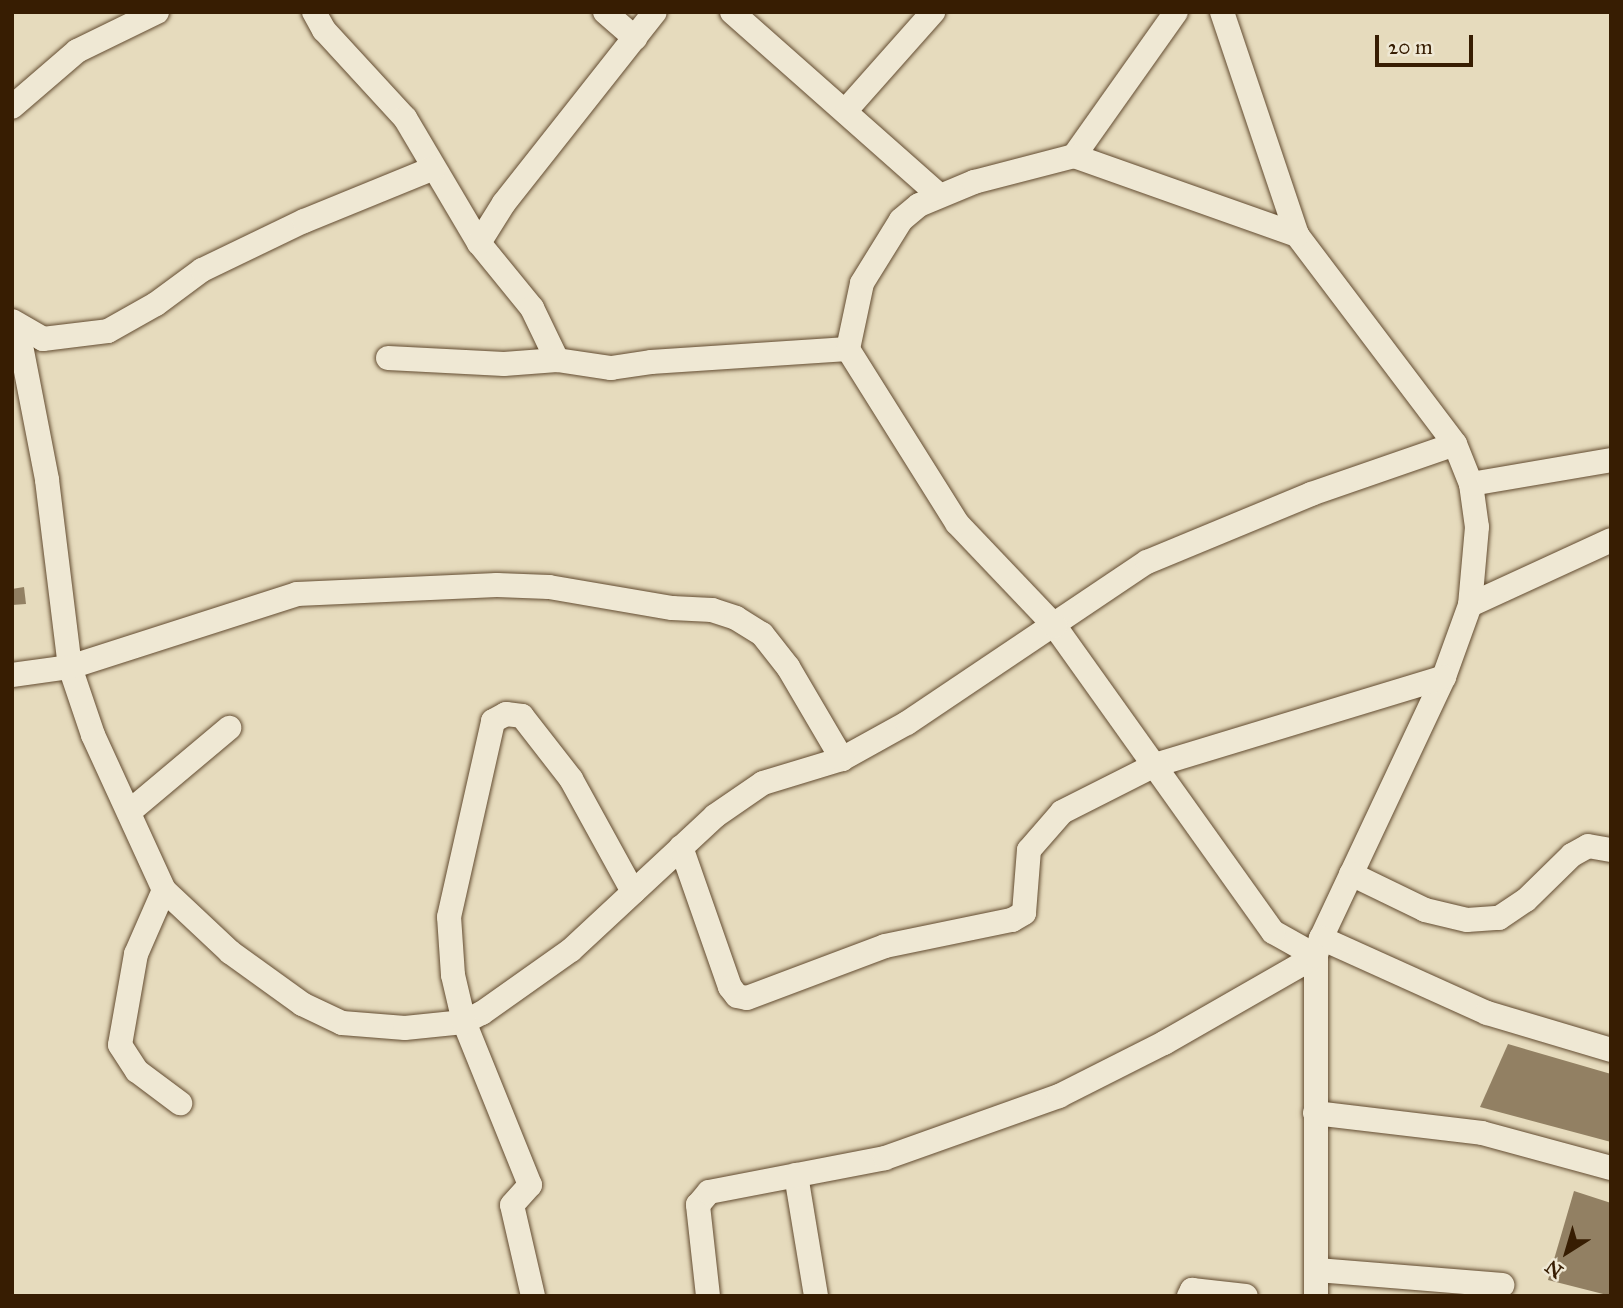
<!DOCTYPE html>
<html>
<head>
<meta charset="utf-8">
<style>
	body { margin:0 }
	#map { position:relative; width:1623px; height:1308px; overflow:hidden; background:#e6dbbd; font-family:"IM FELL Great Primer",serif }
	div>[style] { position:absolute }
	.building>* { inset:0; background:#928063 }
	.roads { filter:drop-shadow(0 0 2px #634c31) drop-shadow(0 0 2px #634c31) }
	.street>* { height:24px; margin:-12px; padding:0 12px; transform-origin:12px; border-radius:12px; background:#efe8d4 }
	span { translate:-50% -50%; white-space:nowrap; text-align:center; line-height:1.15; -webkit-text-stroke:5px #efe8d4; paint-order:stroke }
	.frame { position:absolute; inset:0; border:14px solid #371d02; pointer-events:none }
	.north { position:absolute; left:1532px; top:1217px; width:70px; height:70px; -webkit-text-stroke:5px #efe8d4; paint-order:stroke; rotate:217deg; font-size:19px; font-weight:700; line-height:28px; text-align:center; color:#371d02 }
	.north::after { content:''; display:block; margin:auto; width:24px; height:32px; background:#371d02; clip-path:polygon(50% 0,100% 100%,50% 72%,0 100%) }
	.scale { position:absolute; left:1375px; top:35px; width:98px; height:32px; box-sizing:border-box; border:4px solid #371d02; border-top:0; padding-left:9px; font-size:21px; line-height:24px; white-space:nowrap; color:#371d02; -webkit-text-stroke:5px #efe8d4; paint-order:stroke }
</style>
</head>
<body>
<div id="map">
	<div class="building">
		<div style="clip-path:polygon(24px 587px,26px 604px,12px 605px,12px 589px)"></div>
		<div style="clip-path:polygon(1508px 1044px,1611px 1074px,1611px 1142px,1480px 1107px)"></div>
		<div style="clip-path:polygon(1574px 1191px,1611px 1203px,1611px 1296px,1548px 1280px)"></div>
	</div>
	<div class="roads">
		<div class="street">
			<div style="left:314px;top:12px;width:21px;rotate:61deg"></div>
			<div style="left:324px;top:30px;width:120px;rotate:47.4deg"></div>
			<div style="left:405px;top:118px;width:145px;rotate:59.4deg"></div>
			<div style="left:479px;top:243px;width:84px;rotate:50.8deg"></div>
			<div style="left:532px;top:308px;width:58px;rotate:64.3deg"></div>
			<div style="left:605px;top:12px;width:40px;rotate:41deg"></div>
			<div style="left:732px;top:12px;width:275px;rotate:41.5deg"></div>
			<div style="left:1222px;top:12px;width:235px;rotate:71.4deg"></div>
			<div style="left:1297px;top:235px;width:262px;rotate:52.9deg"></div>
			<div style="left:1455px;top:444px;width:43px;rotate:68.2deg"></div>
			<div style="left:1471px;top:484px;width:43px;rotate:82.1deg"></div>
			<div style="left:1477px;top:527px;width:78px;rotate:95.1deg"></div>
			<div style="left:1470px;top:605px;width:77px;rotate:109.9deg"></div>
			<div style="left:1444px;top:677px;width:289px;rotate:115.2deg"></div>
			<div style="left:1321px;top:938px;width:19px;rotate:106deg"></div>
			<div style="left:1316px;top:956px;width:340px;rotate:90deg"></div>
			<div style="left:12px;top:107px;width:86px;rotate:-40.7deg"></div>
			<div style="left:77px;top:51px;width:89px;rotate:-26deg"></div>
			<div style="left:847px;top:109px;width:130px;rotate:-48.4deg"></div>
			<div style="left:1074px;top:156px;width:176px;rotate:-54.7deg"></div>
			<div style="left:479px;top:243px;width:47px;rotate:-58deg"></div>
			<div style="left:504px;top:203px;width:243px;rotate:-51.7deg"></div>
			<div style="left:12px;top:321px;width:36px;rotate:30deg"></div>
			<div style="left:43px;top:339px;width:65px;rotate:-7deg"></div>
			<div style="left:108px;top:331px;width:55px;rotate:-29.4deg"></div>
			<div style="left:156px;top:304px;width:57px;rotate:-36.5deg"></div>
			<div style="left:202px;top:270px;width:113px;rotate:-25.7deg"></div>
			<div style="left:304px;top:221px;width:140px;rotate:-22.2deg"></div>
			<div style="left:17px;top:325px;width:158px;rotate:79deg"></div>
			<div style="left:47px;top:480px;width:188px;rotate:83deg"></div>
			<div style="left:70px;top:667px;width:72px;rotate:71.3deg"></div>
			<div style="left:93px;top:735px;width:170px;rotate:65.4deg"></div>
			<div style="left:164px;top:890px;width:91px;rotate:43.2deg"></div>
			<div style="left:230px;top:952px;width:89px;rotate:35.8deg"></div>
			<div style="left:302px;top:1004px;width:44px;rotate:25.4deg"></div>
			<div style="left:342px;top:1023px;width:63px;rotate:4.5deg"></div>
			<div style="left:405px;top:1028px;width:59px;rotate:-5.8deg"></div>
			<div style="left:464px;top:1022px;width:20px;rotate:-27deg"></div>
			<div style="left:482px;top:1013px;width:109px;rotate:-35.3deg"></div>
			<div style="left:571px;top:950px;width:197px;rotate:-42.9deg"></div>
			<div style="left:715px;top:816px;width:58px;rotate:-34.5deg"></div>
			<div style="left:763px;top:783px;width:83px;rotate:-16.9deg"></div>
			<div style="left:842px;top:759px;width:74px;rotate:-29deg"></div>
			<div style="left:907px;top:723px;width:289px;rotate:-33.9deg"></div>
			<div style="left:1147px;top:562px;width:178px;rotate:-22.5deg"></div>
			<div style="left:1311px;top:494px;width:152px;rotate:-19.1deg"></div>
			<div style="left:388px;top:358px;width:116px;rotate:3deg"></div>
			<div style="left:504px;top:364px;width:53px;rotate:-4.3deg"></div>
			<div style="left:557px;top:360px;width:55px;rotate:8.4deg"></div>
			<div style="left:611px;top:368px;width:40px;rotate:-8.5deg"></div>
			<div style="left:651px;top:362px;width:197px;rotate:-3.8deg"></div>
			<div style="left:1471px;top:484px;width:142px;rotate:-9.7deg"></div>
			<div style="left:1470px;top:605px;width:155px;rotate:-24.7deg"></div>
			<div style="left:12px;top:675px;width:59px;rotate:-7.9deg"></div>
			<div style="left:70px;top:667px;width:238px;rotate:-17.8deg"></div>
			<div style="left:297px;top:594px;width:200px;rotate:-2.6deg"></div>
			<div style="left:497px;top:585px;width:52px;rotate:2.2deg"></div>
			<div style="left:549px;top:587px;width:125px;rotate:9.7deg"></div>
			<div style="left:672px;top:608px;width:40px;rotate:2.9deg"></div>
			<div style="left:712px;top:610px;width:25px;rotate:18deg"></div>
			<div style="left:736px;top:618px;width:31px;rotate:32deg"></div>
			<div style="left:762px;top:634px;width:42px;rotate:51.8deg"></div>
			<div style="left:788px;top:667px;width:107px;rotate:59.6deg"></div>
			<div style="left:129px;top:812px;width:131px;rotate:-40deg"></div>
			<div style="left:681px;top:847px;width:148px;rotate:70.7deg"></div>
			<div style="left:730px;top:987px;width:11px;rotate:52deg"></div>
			<div style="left:737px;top:996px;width:10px;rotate:11deg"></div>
			<div style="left:747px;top:998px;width:147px;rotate:-20.6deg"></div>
			<div style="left:885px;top:946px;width:130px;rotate:-11.6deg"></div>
			<div style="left:1012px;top:920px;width:14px;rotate:-30deg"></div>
			<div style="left:1024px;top:913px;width:63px;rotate:-85.5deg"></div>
			<div style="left:1029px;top:850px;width:50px;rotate:-49deg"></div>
			<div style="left:1062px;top:812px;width:104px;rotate:-26.8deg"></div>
			<div style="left:1155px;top:765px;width:302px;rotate:-16.9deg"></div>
			<div style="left:1351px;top:874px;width:82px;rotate:25.9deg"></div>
			<div style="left:1425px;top:910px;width:43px;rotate:13.4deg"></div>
			<div style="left:1467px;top:920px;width:32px;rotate:-4deg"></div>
			<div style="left:1499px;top:918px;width:32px;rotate:-34deg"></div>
			<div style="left:1526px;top:900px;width:64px;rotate:-44.4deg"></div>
			<div style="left:1572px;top:855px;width:18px;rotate:-29deg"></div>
			<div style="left:1588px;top:846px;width:23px;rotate:10deg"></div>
			<div style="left:164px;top:890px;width:70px;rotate:113.6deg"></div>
			<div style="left:136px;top:954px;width:92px;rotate:100deg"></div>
			<div style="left:120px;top:1045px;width:31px;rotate:57deg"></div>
			<div style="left:137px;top:1071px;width:54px;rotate:36.7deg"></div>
			<div style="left:1321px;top:938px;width:182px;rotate:24.3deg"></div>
			<div style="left:1487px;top:1013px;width:129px;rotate:16.6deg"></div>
			<div style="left:1315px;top:1113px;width:168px;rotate:6.8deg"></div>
			<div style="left:1482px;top:1133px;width:134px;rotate:15.2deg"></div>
			<div style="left:796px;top:1175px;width:123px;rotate:80.6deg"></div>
			<div style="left:1317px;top:1270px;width:186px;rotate:4.6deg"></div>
			<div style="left:533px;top:1296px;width:93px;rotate:-103deg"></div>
			<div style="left:512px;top:1205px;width:27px;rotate:-48deg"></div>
			<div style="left:530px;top:1185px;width:176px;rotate:-112deg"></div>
			<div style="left:464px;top:1022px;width:48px;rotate:-103.2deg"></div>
			<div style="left:453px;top:975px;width:58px;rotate:-93.9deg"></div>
			<div style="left:449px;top:917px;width:201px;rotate:-77.3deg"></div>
			<div style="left:493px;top:721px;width:15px;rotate:-28deg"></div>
			<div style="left:506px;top:714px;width:16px;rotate:7deg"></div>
			<div style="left:522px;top:716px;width:80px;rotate:52.1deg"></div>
			<div style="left:571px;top:779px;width:129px;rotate:61.2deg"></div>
			<div style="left:708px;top:1296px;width:92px;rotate:-96.3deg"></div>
			<div style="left:698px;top:1205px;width:17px;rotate:-50deg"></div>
			<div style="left:709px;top:1192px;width:179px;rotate:-10.9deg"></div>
			<div style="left:885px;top:1158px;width:185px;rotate:-19.6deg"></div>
			<div style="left:1059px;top:1096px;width:118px;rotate:-26.8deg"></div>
			<div style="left:1164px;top:1043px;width:175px;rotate:-29.8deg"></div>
			<div style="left:1316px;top:956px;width:49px;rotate:-150.8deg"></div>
			<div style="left:1273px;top:932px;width:376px;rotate:-125.5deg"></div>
			<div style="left:1055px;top:626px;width:142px;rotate:-133.6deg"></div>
			<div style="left:957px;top:523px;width:205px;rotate:-122.1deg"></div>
			<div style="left:848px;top:349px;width:67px;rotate:-78deg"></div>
			<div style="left:862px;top:283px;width:74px;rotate:-58.2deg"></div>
			<div style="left:901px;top:220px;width:23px;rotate:-40deg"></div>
			<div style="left:919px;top:205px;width:60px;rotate:-22.7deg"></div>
			<div style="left:974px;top:182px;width:103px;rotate:-14.6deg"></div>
			<div style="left:1074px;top:156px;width:237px;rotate:19.5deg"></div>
			<div style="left:1189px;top:1296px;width:7px;rotate:-63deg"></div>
			<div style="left:1192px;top:1290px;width:54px;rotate:6.3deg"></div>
		</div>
	</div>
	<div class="frame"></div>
	<div class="north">N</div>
	<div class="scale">20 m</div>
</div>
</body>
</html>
